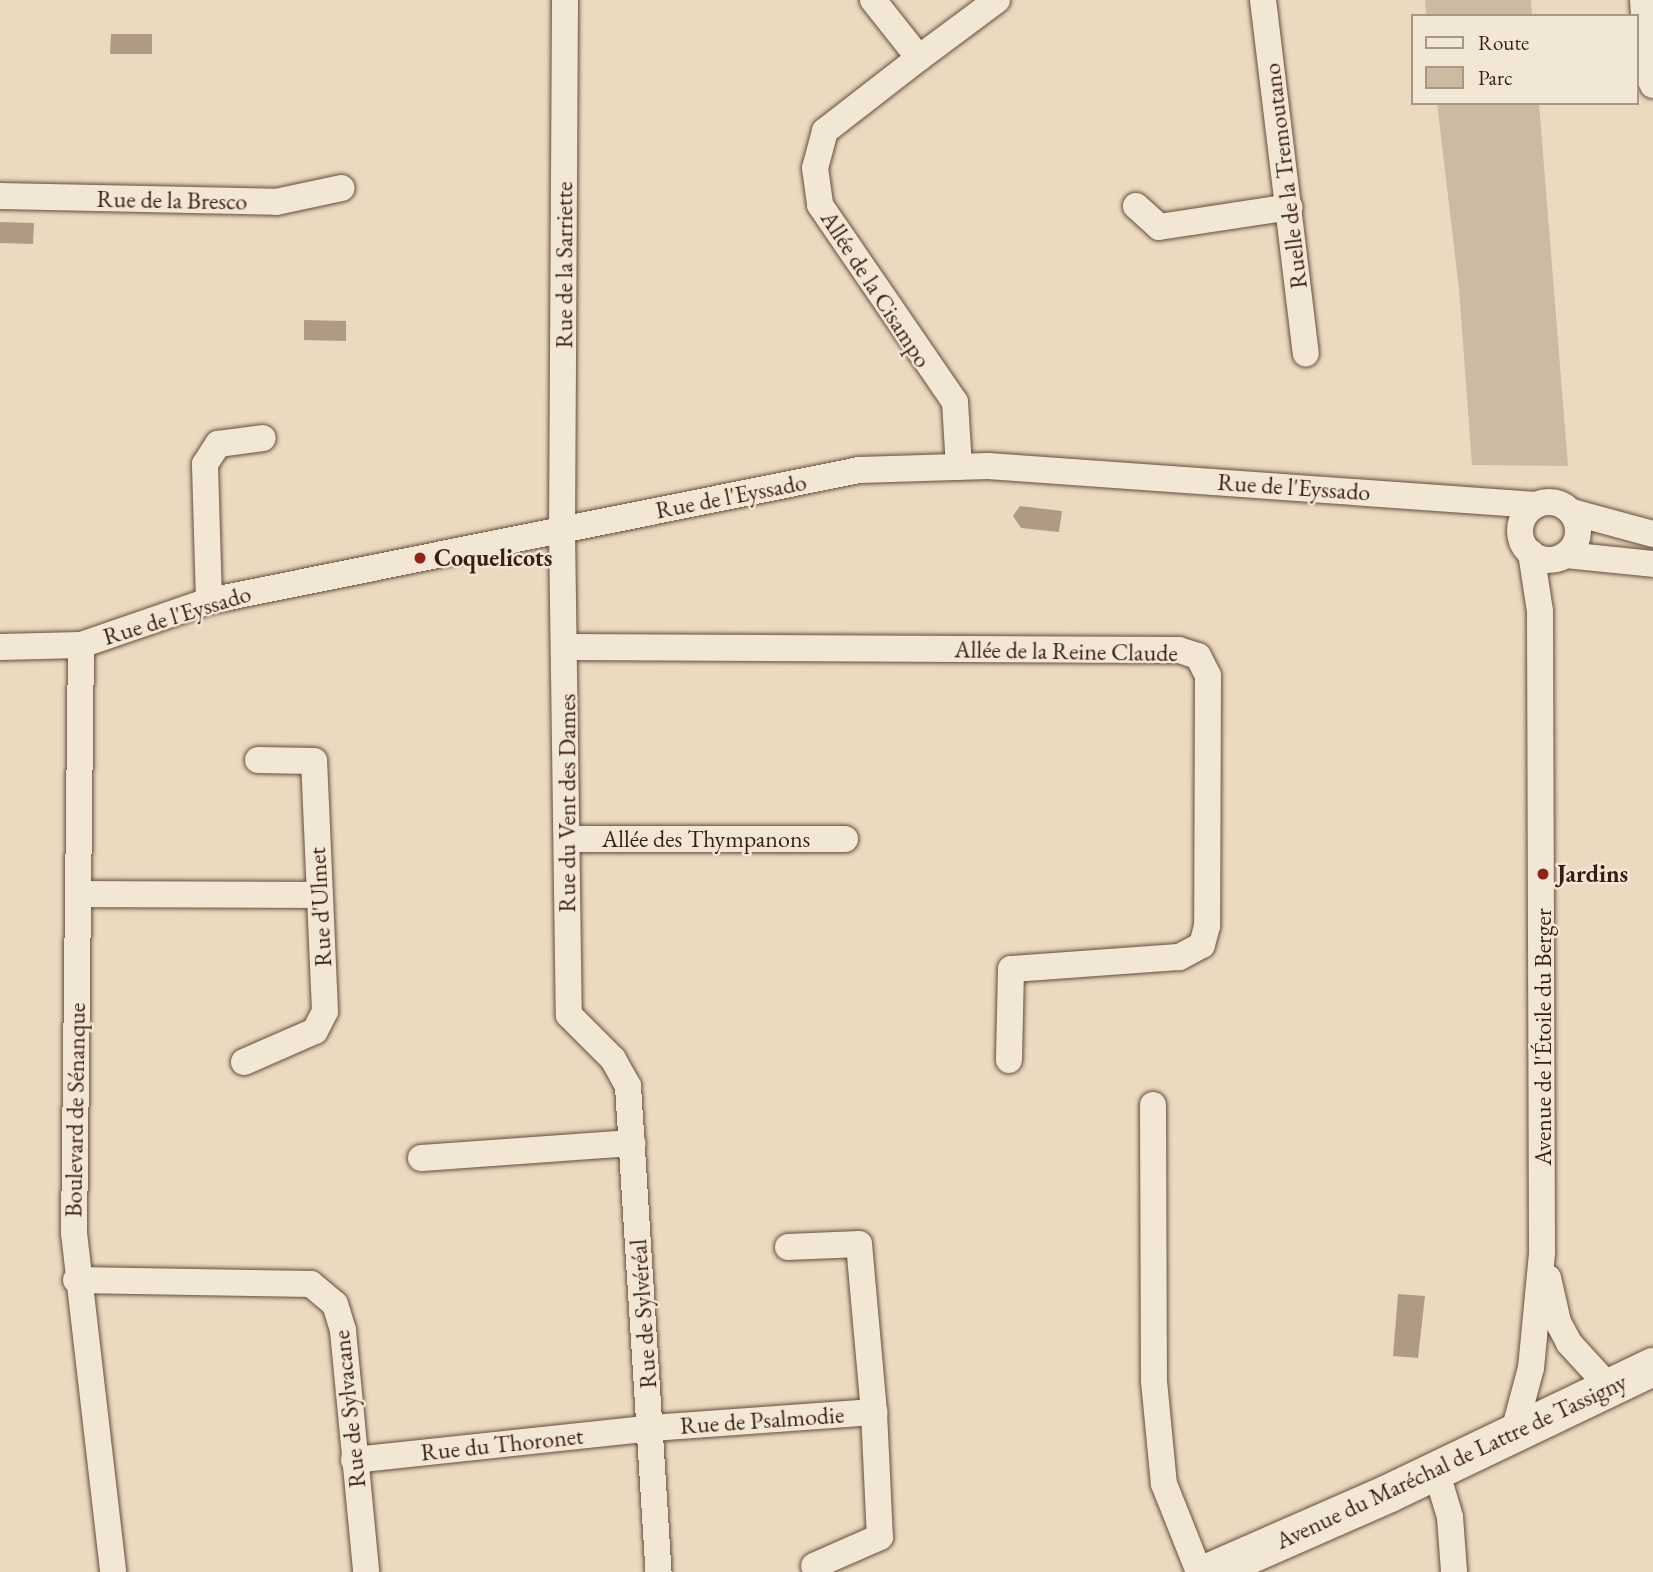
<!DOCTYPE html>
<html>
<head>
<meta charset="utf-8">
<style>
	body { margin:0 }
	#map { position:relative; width:1653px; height:1572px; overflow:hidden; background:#ebdabf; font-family:"EB Garamond",serif }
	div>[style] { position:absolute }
	.green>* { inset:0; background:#cdbaa2 }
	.water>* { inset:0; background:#af9a84 }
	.roads { filter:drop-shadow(0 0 2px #664c3d) drop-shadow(0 0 2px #664c3d) }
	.street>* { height:26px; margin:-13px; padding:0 13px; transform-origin:13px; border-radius:13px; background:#f2e7d5 }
	.street>.ring { margin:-13px; padding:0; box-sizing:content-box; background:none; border:26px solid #f2e7d5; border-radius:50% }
	.secondary>* { height:38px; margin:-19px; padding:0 19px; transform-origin:19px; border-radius:19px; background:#f2e7d5 }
	.dots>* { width:19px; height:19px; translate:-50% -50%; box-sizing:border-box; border:4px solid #f2e7d5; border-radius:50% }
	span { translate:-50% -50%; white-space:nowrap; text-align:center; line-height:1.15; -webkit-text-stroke:5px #f2e7d5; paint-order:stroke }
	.street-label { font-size:24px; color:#3a1d12 }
	.poi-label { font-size:24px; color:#3a1d12; font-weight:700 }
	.left { translate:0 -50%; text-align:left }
	.legend { position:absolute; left:1411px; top:14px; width:228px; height:91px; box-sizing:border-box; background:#f2e7d5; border:2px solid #a89687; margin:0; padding:9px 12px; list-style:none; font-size:21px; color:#3a1d12 }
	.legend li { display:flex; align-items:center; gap:14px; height:35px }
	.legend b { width:35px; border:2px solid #a89687 }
</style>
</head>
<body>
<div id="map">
	<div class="green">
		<div style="clip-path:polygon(1425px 0,1531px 0,1532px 16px,1426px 16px)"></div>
		<div style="clip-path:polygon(1437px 103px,1539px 103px,1568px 466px,1472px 465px,1459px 289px)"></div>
	</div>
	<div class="water">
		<div style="clip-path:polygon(111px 34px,152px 34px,152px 54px,110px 54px)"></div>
		<div style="clip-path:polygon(0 222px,34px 223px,33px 244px,0 243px)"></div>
		<div style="clip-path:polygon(304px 320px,346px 321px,346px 341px,304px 340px)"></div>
		<div style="clip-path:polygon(1020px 506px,1062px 511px,1059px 532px,1021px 528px,1013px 516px)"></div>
		<div style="clip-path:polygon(1398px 1294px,1425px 1296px,1418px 1358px,1393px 1356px)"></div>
	</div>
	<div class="roads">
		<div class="street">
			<div style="left:565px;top:0;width:530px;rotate:90.32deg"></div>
			<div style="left:562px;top:530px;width:485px;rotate:89.2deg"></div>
			<div style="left:569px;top:1015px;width:62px;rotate:45deg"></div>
			<div style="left:613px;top:1059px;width:31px;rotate:61deg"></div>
			<div style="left:628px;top:1086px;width:487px;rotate:86.4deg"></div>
			<div style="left:873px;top:0;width:74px;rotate:51.6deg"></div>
			<div style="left:919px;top:58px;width:119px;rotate:142.2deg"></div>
			<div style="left:825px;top:131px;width:38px;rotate:105deg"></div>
			<div style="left:815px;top:168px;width:37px;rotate:82deg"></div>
			<div style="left:820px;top:205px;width:239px;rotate:55.6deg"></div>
			<div style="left:955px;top:402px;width:65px;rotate:86.5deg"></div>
			<div style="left:1263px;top:0;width:356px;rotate:83.1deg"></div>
			<div style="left:1643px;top:0;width:74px;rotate:86.1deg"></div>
			<div style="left:1648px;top:74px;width:12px;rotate:66deg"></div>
			<div style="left:919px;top:58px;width:97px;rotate:-36.6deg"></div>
			<div style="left:0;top:196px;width:276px;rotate:1.2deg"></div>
			<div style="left:276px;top:202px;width:67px;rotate:-12deg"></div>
			<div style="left:1136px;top:206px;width:31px;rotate:42deg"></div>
			<div style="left:1159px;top:227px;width:132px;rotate:-8.7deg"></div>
			<div class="ring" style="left:1520px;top:502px;width:32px;height:32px"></div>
			<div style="left:1572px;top:512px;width:84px;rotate:15.2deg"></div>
			<div style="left:1566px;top:555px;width:87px;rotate:5.9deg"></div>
			<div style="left:209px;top:601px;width:137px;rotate:-91.7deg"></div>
			<div style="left:205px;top:464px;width:24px;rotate:-57deg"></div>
			<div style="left:218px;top:444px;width:45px;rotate:-7.6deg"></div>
			<div style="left:81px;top:645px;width:588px;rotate:90.68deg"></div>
			<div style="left:74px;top:1233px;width:341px;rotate:83.4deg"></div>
			<div style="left:0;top:647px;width:81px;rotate:-1.4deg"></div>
			<div style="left:81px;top:645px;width:135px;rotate:-19deg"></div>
			<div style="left:209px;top:601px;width:663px;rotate:-11.39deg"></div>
			<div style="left:859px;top:470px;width:129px;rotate:-1.8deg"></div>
			<div style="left:988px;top:466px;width:549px;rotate:4.07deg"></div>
			<div style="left:566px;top:647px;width:613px;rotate:0.28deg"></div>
			<div style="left:1179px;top:650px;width:20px;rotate:18deg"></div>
			<div style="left:1198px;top:656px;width:22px;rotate:63deg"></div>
			<div style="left:1208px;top:676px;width:250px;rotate:90.2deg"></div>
			<div style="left:1207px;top:926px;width:20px;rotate:105deg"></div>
			<div style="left:1202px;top:945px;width:26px;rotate:152deg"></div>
			<div style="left:1179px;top:957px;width:168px;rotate:175.9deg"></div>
			<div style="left:1011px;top:969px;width:91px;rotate:91.3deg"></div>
			<div style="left:567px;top:839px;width:278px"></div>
			<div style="left:78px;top:894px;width:240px;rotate:0.2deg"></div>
			<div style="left:244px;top:1062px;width:77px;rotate:-23.6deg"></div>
			<div style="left:315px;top:1031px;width:22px;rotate:-63deg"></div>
			<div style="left:325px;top:1011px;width:250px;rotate:-92.5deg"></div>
			<div style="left:314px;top:761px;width:56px;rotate:-179deg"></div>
			<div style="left:1153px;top:1105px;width:276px;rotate:89.8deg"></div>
			<div style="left:1154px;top:1381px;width:103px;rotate:84.5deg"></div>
			<div style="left:1164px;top:1484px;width:95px;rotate:68.3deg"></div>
			<div style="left:421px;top:1158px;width:212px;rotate:-4.1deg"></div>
			<div style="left:788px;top:1247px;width:71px;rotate:-2.4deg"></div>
			<div style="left:859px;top:1244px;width:169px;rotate:84.9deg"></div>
			<div style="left:874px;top:1412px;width:125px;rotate:87.3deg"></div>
			<div style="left:880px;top:1537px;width:72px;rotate:156.3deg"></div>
			<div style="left:1548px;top:1278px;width:45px;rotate:77.2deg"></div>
			<div style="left:1558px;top:1322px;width:24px;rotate:62deg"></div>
			<div style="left:1569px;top:1343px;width:62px;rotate:47.6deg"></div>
			<div style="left:76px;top:1280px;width:235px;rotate:1deg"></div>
			<div style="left:311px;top:1284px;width:31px;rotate:40deg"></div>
			<div style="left:335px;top:1304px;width:28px;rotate:73deg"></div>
			<div style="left:343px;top:1331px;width:242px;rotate:84.5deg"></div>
			<div style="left:1513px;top:1435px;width:69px;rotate:-75deg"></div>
			<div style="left:1531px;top:1368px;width:116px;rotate:-84.5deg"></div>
			<div style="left:1542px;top:1253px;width:642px;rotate:-90.18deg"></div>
			<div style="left:1540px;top:611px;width:59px;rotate:-98.8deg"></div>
			<div style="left:354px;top:1460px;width:299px;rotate:-6.1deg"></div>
			<div style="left:651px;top:1428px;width:224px;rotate:-4.1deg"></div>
			<div style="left:1436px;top:1470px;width:49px;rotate:73.4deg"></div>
			<div style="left:1450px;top:1517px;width:55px;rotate:85.8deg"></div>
		</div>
		<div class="secondary">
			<div style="left:1210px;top:1572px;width:197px;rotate:-23.7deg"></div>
			<div style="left:1390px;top:1493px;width:292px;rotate:-25.6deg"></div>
		</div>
	</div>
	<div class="dots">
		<div style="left:420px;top:558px;background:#8f2418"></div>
		<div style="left:1543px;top:874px;background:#8f2418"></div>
	</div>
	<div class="street-label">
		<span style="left:1285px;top:176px;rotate:-97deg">Ruelle de la Tremoutano</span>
		<span style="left:172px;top:200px;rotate:1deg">Rue de la Bresco</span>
		<span style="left:564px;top:265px;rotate:-90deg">Rue de la Sarriette</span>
		<span style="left:876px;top:289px;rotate:57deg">Allée de la Cisampo</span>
		<span style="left:1294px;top:487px;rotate:4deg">Rue de l'Eyssado</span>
		<span style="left:731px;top:496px;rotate:-11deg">Rue de l'Eyssado</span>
		<span style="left:177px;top:615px;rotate:-17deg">Rue de l'Eyssado</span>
		<span style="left:1066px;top:651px;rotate:1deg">Allée de la Reine Claude</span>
		<span style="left:567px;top:803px;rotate:-90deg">Rue du Vent des Dames</span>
		<span style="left:706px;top:839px">Allée des Thympanons</span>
		<span style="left:320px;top:907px;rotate:-93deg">Rue d'Ulmet</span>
		<span style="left:1543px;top:1037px;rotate:-90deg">Avenue de l'Étoile du Berger</span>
		<span style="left:75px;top:1110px;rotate:-89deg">Boulevard de Sénanque</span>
		<span style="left:643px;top:1314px;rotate:-94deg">Rue de Sylvéréal</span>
		<span style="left:349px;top:1409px;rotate:-96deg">Rue de Sylvacane</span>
		<span style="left:762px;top:1420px;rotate:-4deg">Rue de Psalmodie</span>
		<span style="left:502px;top:1444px;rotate:-6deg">Rue du Thoronet</span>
		<span style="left:1451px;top:1461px;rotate:-25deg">Avenue du Maréchal de Lattre de Tassigny</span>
	</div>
	<div class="poi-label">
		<span class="left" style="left:434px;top:558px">Coquelicots</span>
		<span class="left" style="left:1557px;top:874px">Jardins</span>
	</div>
	<ul class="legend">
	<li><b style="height:9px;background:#f2e7d5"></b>Route</li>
	<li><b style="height:19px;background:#cdbaa2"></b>Parc</li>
	</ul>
</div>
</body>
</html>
